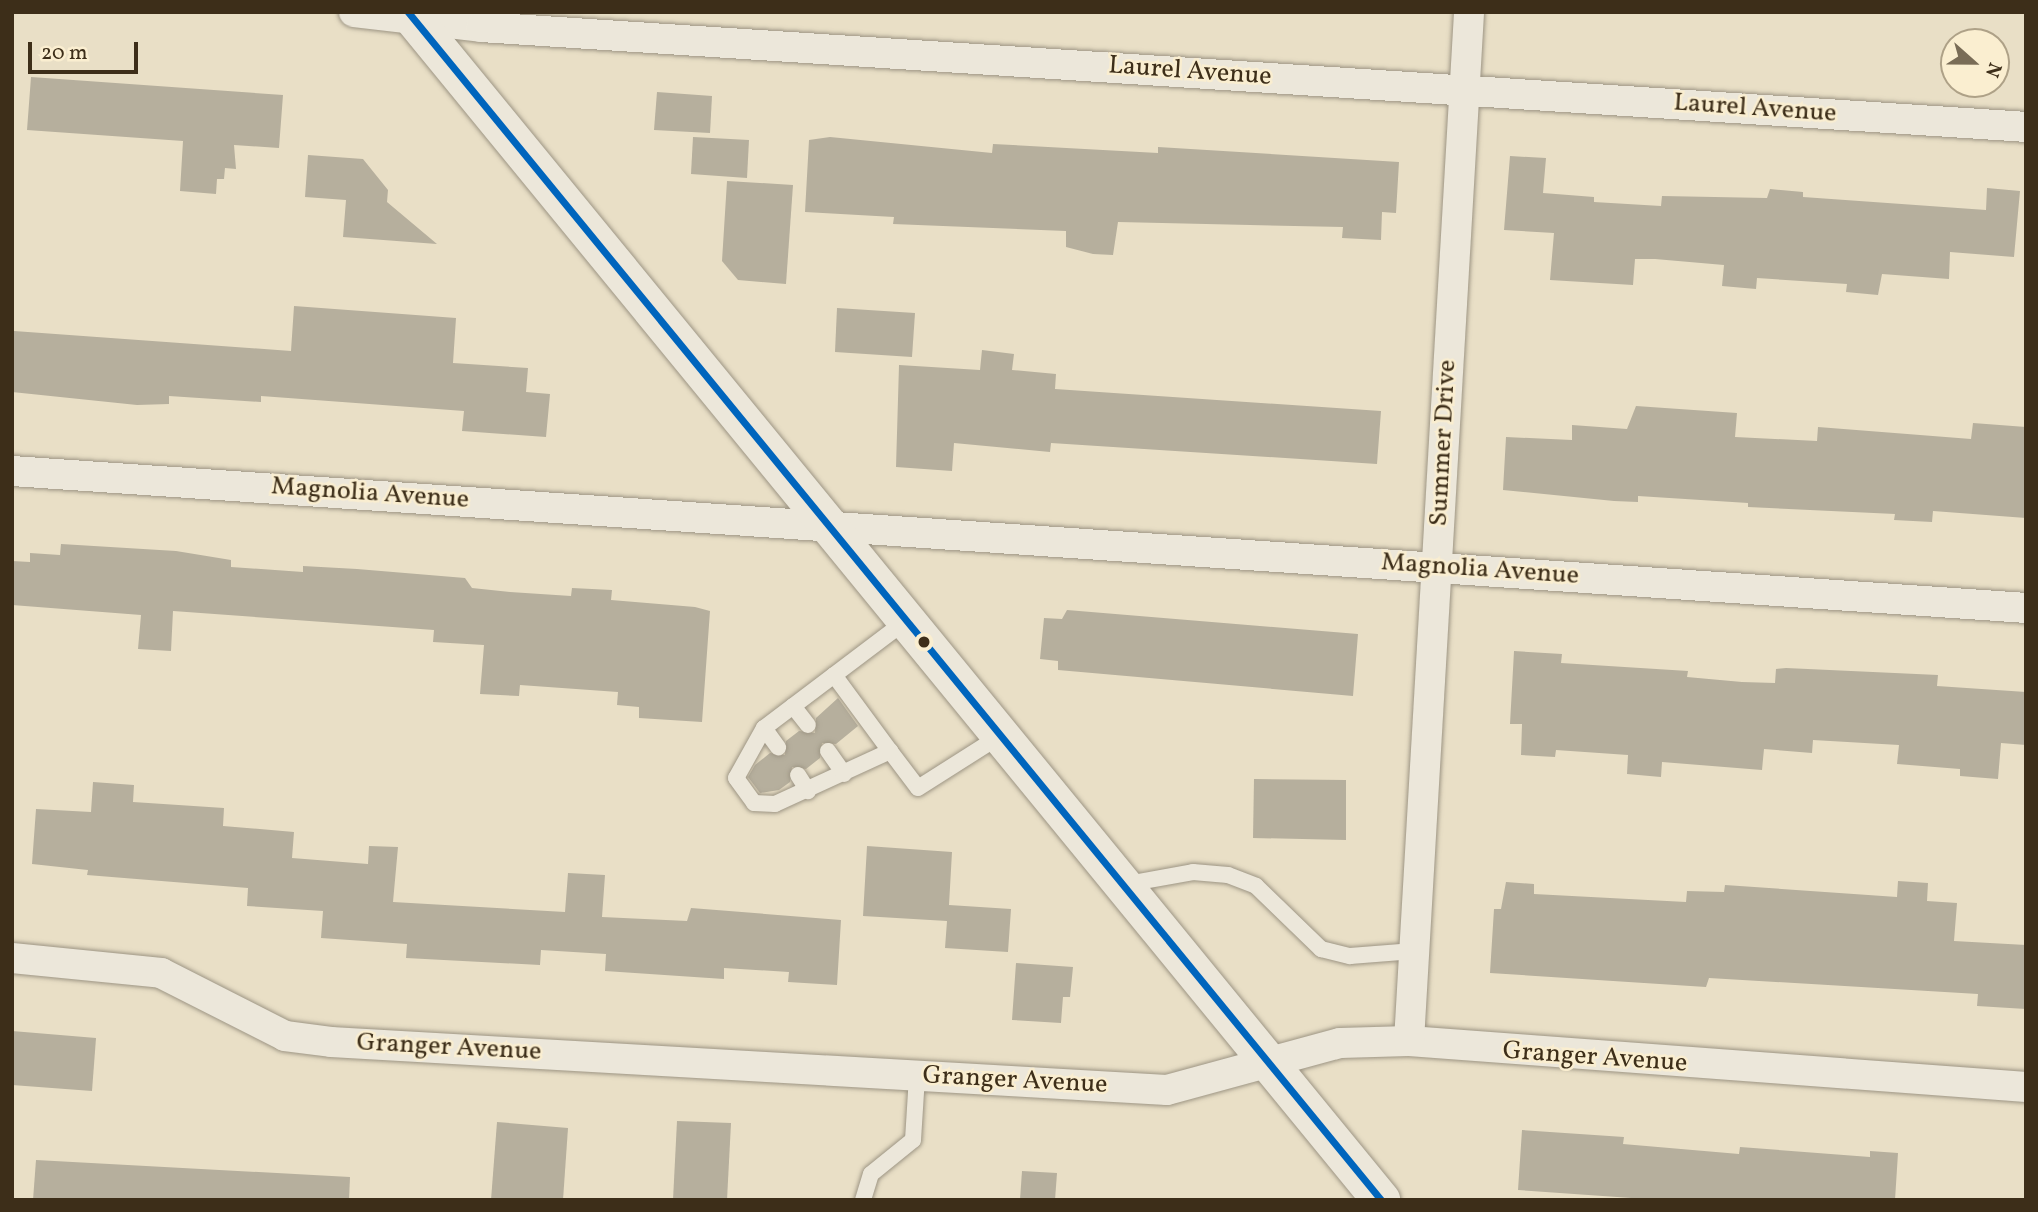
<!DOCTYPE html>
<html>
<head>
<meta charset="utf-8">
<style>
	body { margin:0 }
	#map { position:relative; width:2038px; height:1212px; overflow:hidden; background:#e9dfc6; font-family:Vollkorn,serif }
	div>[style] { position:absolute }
	.building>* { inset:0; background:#b6af9d }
	.roads { filter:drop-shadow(0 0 2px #9d9584) drop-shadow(0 0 2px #9d9584) }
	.lane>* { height:16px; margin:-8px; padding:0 8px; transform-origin:8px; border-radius:8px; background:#ece7da }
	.street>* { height:30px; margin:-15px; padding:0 15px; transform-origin:15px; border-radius:15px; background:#ece7da }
	.secondary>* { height:38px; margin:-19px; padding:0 19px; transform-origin:19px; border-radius:19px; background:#ece7da }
	.bus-1>* { height:7px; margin:-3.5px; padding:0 3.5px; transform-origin:3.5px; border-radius:3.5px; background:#0065bd }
	.dots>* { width:19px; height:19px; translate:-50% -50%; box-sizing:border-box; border:4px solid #faeed0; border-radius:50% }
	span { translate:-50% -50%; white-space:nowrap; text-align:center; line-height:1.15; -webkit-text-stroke:5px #faeed0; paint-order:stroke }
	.street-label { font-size:26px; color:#3d2e19 }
	.frame { position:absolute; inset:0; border:14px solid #3d2e19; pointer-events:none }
	.north { position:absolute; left:1940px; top:28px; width:70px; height:70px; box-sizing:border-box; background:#faeed0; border:2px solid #aea187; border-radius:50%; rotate:111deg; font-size:19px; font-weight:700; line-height:28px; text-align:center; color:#3d2e19 }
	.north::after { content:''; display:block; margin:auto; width:24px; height:32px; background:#796c56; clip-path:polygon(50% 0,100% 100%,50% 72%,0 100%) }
	.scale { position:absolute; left:28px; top:42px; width:110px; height:32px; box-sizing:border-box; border:4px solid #3d2e19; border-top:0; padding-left:9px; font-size:21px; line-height:24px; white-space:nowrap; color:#3d2e19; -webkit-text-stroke:5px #faeed0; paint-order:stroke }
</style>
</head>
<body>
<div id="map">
	<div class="building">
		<div style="clip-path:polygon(31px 77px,283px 95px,279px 148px,234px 145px,236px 169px,225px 168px,224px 179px,217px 179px,216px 194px,180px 191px,183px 141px,27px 130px)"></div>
		<div style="clip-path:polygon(657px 92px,712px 96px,710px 133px,654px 130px)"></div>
		<div style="clip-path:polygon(693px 137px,749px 140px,747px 178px,691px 174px)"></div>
		<div style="clip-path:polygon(830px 137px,992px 153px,993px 144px,1158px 153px,1158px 147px,1399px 162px,1396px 213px,1382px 212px,1381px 240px,1342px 238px,1343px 227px,1118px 222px,1113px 255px,1093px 254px,1066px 247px,1066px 231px,893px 224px,894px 217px,805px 212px,809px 140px)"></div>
		<div style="clip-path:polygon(308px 155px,363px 159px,388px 190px,387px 202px,437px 244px,343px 237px,346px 200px,305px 197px)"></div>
		<div style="clip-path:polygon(1510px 156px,1546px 158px,1543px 193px,1594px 197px,1594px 202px,1661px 206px,1662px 196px,1767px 198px,1770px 189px,1803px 192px,1803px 197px,1986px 210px,1987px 188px,2020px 191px,2014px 257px,1950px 252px,1949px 279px,1882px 274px,1878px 295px,1846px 292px,1847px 284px,1757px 278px,1756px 289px,1722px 286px,1724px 265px,1655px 259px,1635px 259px,1633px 285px,1550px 280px,1554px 233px,1504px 230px)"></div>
		<div style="clip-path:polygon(727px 181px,793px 185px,786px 284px,738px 280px,722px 261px)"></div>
		<div style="clip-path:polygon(294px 306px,456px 318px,453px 363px,528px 368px,526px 392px,550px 394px,546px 437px,462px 431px,464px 411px,261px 396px,261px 402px,169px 396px,169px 404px,137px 405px,12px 392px,14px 331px,291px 351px)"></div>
		<div style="clip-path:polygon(837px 308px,915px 313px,912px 357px,835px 352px)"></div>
		<div style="clip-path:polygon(982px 350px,1014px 354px,1012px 370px,1056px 374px,1055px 389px,1381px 411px,1377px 464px,1051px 443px,1050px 452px,954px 443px,952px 471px,896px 467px,899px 365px,980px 370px)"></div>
		<div style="clip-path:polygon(1636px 406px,1737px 413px,1735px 437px,1817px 441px,1818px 427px,1971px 439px,1973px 423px,2026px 427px,2026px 518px,1933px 511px,1932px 522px,1894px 520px,1895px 514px,1748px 507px,1748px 503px,1638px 496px,1638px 502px,1614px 501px,1503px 490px,1506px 437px,1572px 440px,1572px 425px,1627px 429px)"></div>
		<div style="clip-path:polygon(61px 544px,176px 551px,231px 560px,231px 567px,303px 572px,303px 566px,357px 569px,465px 578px,472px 588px,510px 592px,571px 596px,572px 588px,612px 590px,611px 600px,695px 607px,710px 611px,702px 722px,639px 718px,639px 707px,617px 705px,618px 692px,520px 685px,519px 696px,480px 694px,484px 645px,433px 642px,434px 630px,173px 611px,171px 651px,138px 649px,141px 615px,12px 605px,12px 561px,30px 562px,30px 553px,60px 555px)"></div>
		<div style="clip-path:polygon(1067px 610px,1358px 634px,1353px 696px,1058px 670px,1058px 661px,1040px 659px,1044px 618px,1062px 619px)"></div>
		<div style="clip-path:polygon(1514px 651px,1562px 654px,1561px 663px,1688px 671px,1687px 677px,1742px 682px,1775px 683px,1776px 669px,1786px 668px,1938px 675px,1937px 686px,2026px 692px,2026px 745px,2001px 743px,1998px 779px,1960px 776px,1960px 769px,1897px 764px,1899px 745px,1813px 740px,1812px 753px,1764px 749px,1762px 770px,1662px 762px,1661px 777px,1627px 774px,1628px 755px,1556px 750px,1555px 757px,1521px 755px,1522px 724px,1510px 724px)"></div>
		<div style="clip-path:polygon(838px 698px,858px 726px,836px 744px,822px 743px,820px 758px,806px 769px,792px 767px,790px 782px,779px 790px,760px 793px,748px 777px,755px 765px,770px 753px,785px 755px,786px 741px,799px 731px,815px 733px,816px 718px)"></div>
		<div style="clip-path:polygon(1254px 779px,1346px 780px,1346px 840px,1253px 838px)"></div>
		<div style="clip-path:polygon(93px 782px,134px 785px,133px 802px,224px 808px,223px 826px,294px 832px,292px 858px,368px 864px,369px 846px,398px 847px,393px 902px,565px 912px,568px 873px,605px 875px,602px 917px,687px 921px,691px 908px,841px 920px,837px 985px,788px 982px,789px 972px,724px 968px,724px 979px,605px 971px,606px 954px,541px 950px,540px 965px,406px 958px,407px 944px,321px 938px,323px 911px,247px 906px,248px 888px,87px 875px,88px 870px,32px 864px,36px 809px,91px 812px)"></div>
		<div style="clip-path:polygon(867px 846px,952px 852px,949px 905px,1011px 909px,1008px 952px,945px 948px,947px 921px,863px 916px)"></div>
		<div style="clip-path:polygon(1898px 881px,1928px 883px,1927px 901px,1957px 903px,1954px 941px,2026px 945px,2026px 1009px,1977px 1006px,1978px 994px,1709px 978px,1706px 987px,1490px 973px,1494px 909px,1501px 909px,1506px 882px,1534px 884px,1534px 894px,1686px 902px,1687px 891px,1724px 892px,1725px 885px,1897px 897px)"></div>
		<div style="clip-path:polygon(1016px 963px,1073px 967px,1070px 997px,1063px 997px,1061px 1023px,1012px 1020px)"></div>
		<div style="clip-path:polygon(12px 1031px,96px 1038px,92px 1091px,12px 1085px)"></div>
		<div style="clip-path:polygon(677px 1121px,731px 1123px,727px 1200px,673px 1200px)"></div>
		<div style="clip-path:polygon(497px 1122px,568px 1128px,563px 1200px,491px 1200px)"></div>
		<div style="clip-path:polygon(1522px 1130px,1624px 1137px,1623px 1144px,1739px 1154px,1740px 1147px,1870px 1157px,1870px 1151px,1898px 1153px,1895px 1200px,1660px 1200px,1518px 1190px)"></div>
		<div style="clip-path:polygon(36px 1160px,350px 1177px,349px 1200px,33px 1200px)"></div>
		<div style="clip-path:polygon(1022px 1171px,1057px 1173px,1055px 1200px,1020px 1200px)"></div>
	</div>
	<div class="roads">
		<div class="lane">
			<div style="left:907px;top:620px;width:179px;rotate:142.9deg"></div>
			<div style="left:764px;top:728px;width:57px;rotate:119.2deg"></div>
			<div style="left:736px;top:778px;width:31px;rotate:54deg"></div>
			<div style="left:754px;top:803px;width:21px;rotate:3deg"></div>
			<div style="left:775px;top:804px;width:127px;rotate:-24.7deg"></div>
			<div style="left:890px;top:751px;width:46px;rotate:52.9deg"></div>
			<div style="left:918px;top:788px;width:97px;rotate:-32.4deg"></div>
			<div style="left:834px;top:675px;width:94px;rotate:53.6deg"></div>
			<div style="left:793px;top:706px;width:24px;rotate:52deg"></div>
			<div style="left:764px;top:728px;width:24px;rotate:54deg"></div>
			<div style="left:828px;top:751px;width:28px;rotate:55deg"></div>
			<div style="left:798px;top:775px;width:19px;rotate:58deg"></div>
			<div style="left:1127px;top:884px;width:67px;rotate:-10.3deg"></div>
			<div style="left:1193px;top:872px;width:35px;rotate:5deg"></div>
			<div style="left:1228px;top:875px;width:30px;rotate:21deg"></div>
			<div style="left:1256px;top:886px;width:91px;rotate:44.1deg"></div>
			<div style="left:1321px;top:949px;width:30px;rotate:14deg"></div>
			<div style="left:1350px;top:956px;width:64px;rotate:-4.5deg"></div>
			<div style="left:863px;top:1200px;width:27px;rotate:-73deg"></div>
			<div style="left:871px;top:1174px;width:54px;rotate:-39deg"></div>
			<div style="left:913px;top:1140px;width:64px;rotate:-86.4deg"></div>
		</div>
		<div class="street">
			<div style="left:354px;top:12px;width:128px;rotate:6.7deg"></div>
			<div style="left:481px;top:27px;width:1548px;rotate:3.7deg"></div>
			<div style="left:12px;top:471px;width:2019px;rotate:3.89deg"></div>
			<div style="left:12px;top:958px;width:150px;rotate:5.7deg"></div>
			<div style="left:161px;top:973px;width:139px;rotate:26.9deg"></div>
			<div style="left:285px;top:1036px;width:46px;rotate:7.4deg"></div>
			<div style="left:331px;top:1042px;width:837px;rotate:3.29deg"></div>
			<div style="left:1167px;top:1090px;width:179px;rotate:-15.2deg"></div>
			<div style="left:1340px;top:1043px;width:69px;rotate:-1.7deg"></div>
			<div style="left:1409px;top:1041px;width:619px;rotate:4.26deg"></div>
			<div style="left:1409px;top:1041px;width:1031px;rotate:-86.66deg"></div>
		</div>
		<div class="secondary">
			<div style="left:408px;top:12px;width:1536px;rotate:50.68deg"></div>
		</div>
	</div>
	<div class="bus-1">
		<div style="left:408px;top:12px;width:1536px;rotate:50.68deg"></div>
	</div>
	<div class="dots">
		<div style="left:924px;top:642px;background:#3d2e19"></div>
	</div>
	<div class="street-label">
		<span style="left:1190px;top:72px;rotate:4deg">Laurel Avenue</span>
		<span style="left:1755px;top:109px;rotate:4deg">Laurel Avenue</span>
		<span style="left:1444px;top:443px;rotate:-87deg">Summer Drive</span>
		<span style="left:370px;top:494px;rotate:4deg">Magnolia Avenue</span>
		<span style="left:1480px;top:570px;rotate:4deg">Magnolia Avenue</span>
		<span style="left:449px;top:1048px;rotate:3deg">Granger Avenue</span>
		<span style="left:1595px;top:1058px;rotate:4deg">Granger Avenue</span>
		<span style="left:1015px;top:1081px;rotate:3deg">Granger Avenue</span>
	</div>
	<div class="frame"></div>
	<div class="north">N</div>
	<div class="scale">20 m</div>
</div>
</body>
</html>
